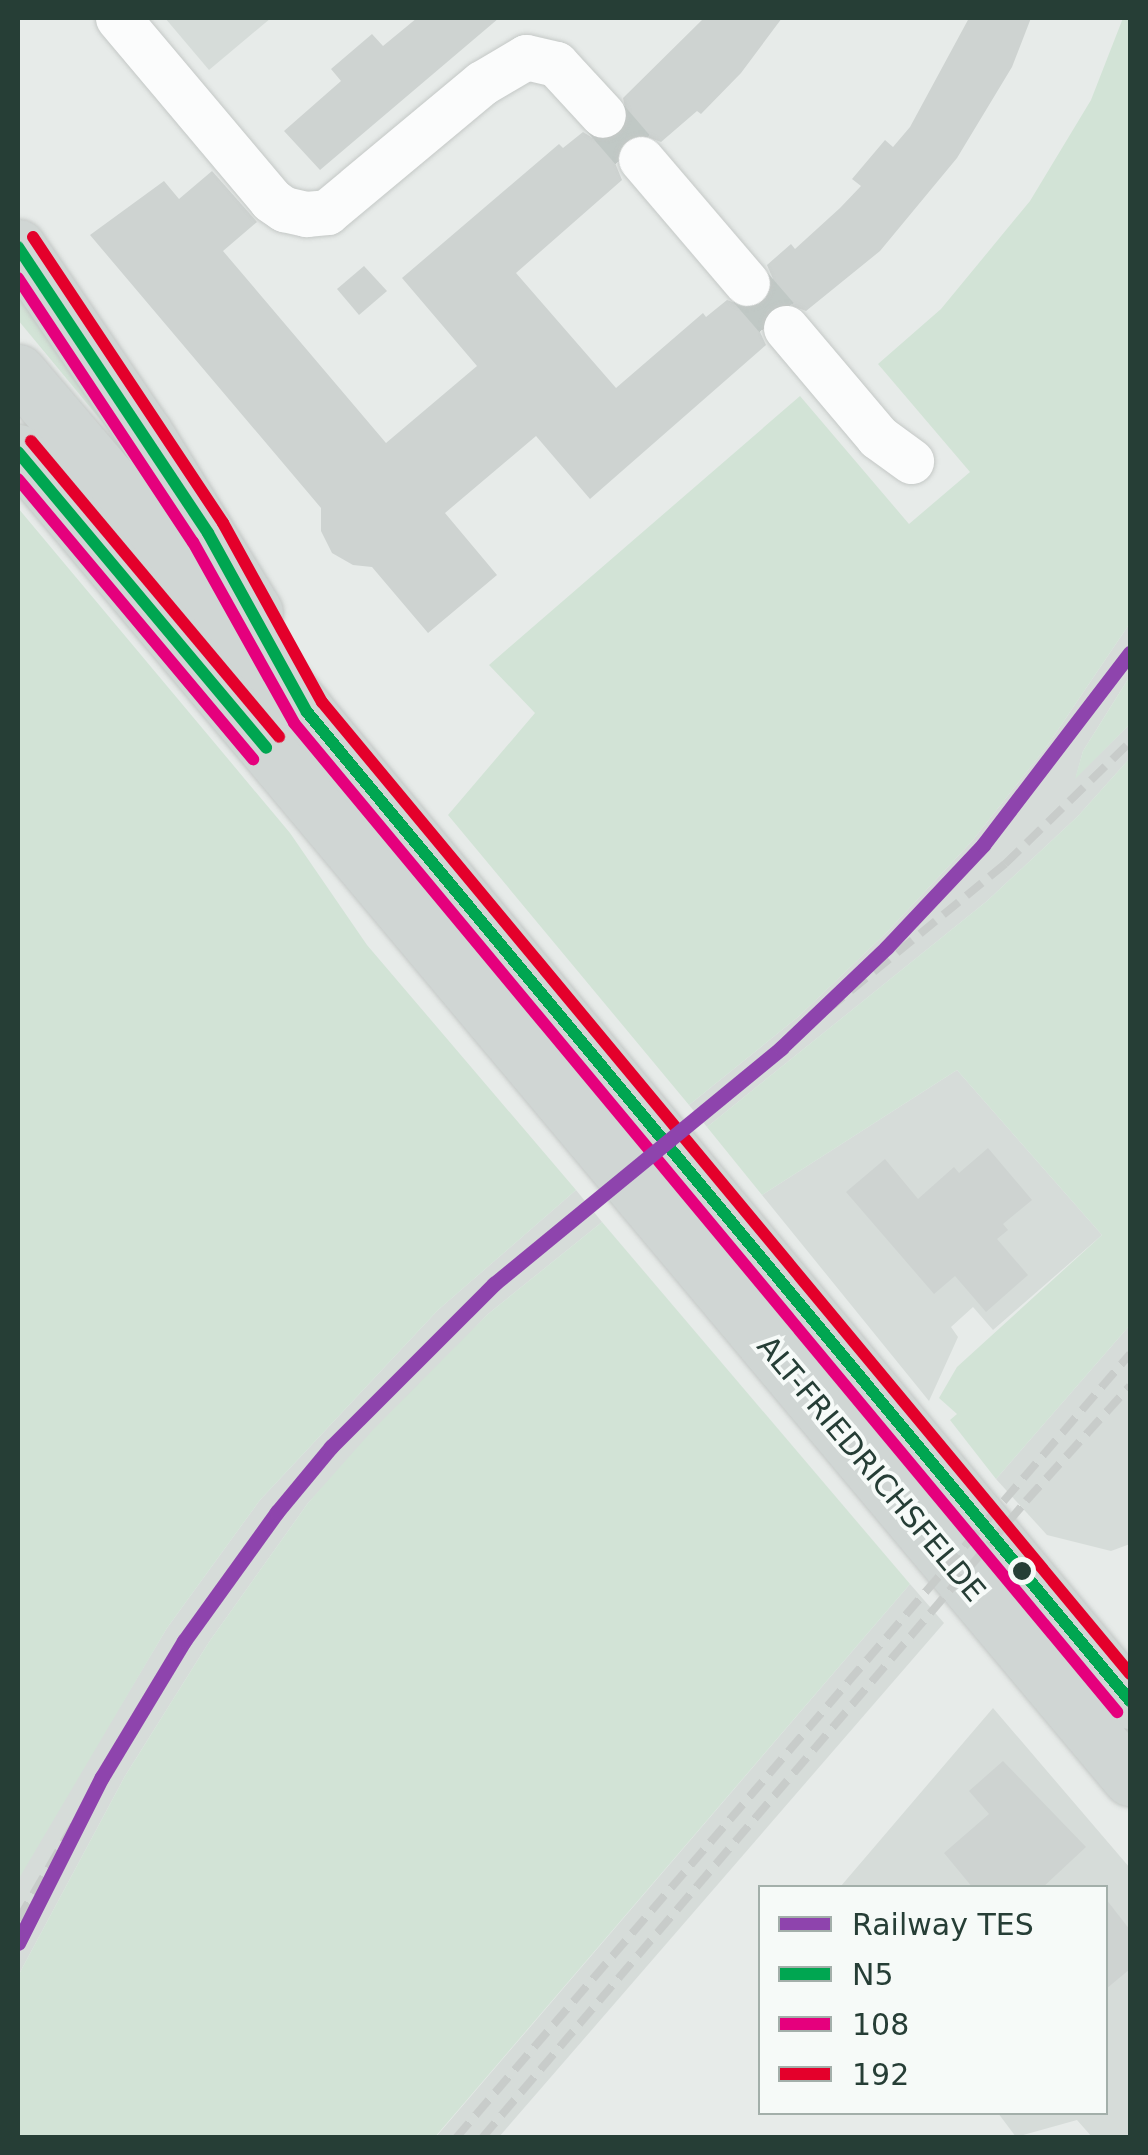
<!DOCTYPE html>
<html>
<head>
<meta charset="utf-8">
<style>
	body { margin:0 }
	#map { position:relative; width:1148px; height:2155px; overflow:hidden; background:#e7ebe9; font-family:"DejaVu Sans",sans-serif }
	div>[style] { position:absolute }
	.built>* { inset:0; background:#d6dcd9 }
	.green>* { inset:0; background:#d2e3d6 }
	.building>* { inset:0; background:#ced3d1 }
	.minor-tunnel>* { height:45px; margin-top:-22.5px; transform-origin:0; background:repeating-linear-gradient(90deg,#c0c8c5 0 45px,transparent 0 67px) }
	.roads { filter:drop-shadow(0 0 2px #c4c8c6) drop-shadow(0 0 2px #c4c8c6) }
	.minor>* { height:45px; margin:-22.5px; padding:0 22.5px; transform-origin:22.5px; border-radius:22.5px; background:#fbfcfc }
	.major>* { height:55px; margin:-27.5px; padding:0 27.5px; transform-origin:27.5px; border-radius:27.5px; background:#d0d6d4 }
	.rail>* { height:8px; margin-top:-4px; transform-origin:0; background:repeating-linear-gradient(90deg,#c8ccca 0 20px,transparent 0 30px) }
	.bus-1>* { height:12px; margin:-6px; padding:0 6px; transform-origin:6px; border-radius:6px; background:#00a651 }
	.bus-2>* { height:12px; margin:-6px; padding:0 6px; transform-origin:6px; border-radius:6px; background:#e5007d }
	.bus-3>* { height:12px; margin:-6px; padding:0 6px; transform-origin:6px; border-radius:6px; background:#e4002b }
	.rail-1>* { height:15px; margin:-7.5px; padding:0 7.5px; transform-origin:7.5px; border-radius:7.5px; background:#8e44ad }
	.dots>* { width:28px; height:28px; translate:-50% -50%; box-sizing:border-box; border:5px solid #f6faf8; border-radius:50% }
	span { translate:-50% -50%; white-space:nowrap; text-align:center; line-height:1.15; -webkit-text-stroke:8px #f6faf8; paint-order:stroke }
	.street-label { font-size:30px; color:#263e36 }
	.frame { position:absolute; inset:0; border:20px solid #263e36; pointer-events:none }
	.legend { position:absolute; left:758px; top:1885px; width:350px; height:230px; box-sizing:border-box; background:#f6faf8; border:2px solid #a3afaa; margin:0; padding:12px 18px; list-style:none; font-size:30px; color:#263e36 }
	.legend li { display:flex; align-items:center; gap:20px; height:50px }
	.legend b { width:50px; border:2px solid #a3afaa }
</style>
</head>
<body>
<div id="map">
	<div class="built">
		<div style="clip-path:polygon(165px 18px,271px 18px,209px 70px)"></div>
		<div style="clip-path:polygon(1130px 623px,1130px 676px,1083px 751px,1076px 777px,1130px 724px,1130px 758px,1078px 816px,987px 901px,707px 1127px,689px 1105px,798px 1017px,887px 932px,973px 840px,1047px 746px)"></div>
		<div style="clip-path:polygon(957px 1070px,1102px 1235px,993px 1330px,973px 1307px,951px 1327px,958px 1337px,929px 1401px,762px 1195px)"></div>
		<div style="clip-path:polygon(576px 1190px,602px 1222px,488px 1314px,308px 1503px,209px 1642px,125px 1776px,18px 1976px,18px 1877px,167px 1628px,260px 1500px,438px 1310px)"></div>
		<div style="clip-path:polygon(1130px 1325px,1130px 1544px,1111px 1551px,1047px 1535px,996px 1479px)"></div>
		<div style="clip-path:polygon(910px 1584px,944px 1623px,499px 2137px,435px 2138px)"></div>
		<div style="clip-path:polygon(993px 1708px,1130px 1868px,1130px 2137px,1092px 2137px,1077px 2120px,1016px 2137px,998px 2113px,1106px 2112px,1106px 1888px,841px 1886px)"></div>
	</div>
	<div class="green">
		<div style="clip-path:polygon(1123px 18px,1130px 18px,1130px 623px,1047px 746px,973px 840px,887px 932px,798px 1017px,689px 1105px,448px 815px,535px 713px,489px 665px,800px 396px,909px 524px,970px 472px,878px 364px,941px 309px,1030px 201px,1091px 100px)"></div>
		<div style="clip-path:polygon(18px 276px,114px 436px,18px 320px)"></div>
		<div style="clip-path:polygon(18px 508px,290px 833px,367px 945px,576px 1190px,438px 1310px,260px 1500px,167px 1628px,18px 1880px)"></div>
		<div style="clip-path:polygon(1130px 676px,1130px 724px,1075px 779px,1083px 751px)"></div>
		<div style="clip-path:polygon(1130px 758px,1130px 1325px,996px 1479px,950px 1420px,957px 1414px,939px 1398px,957px 1367px,1102px 1235px,957px 1070px,762px 1195px,707px 1127px,987px 901px,1078px 816px)"></div>
		<div style="clip-path:polygon(602px 1222px,910px 1584px,435px 2137px,18px 2137px,18px 1976px,125px 1776px,209px 1642px,308px 1503px,372px 1431px,488px 1314px)"></div>
	</div>
	<div class="building">
		<div style="clip-path:polygon(417px 18px,499px 18px,320px 170px,284px 131px,341px 81px,331px 69px,372px 34px,383px 46px)"></div>
		<div style="clip-path:polygon(704px 18px,782px 18px,741px 73px,701px 114px,697px 111px,661px 142px,637px 133px,623px 140px,615px 163px,622px 180px,516px 273px,616px 388px,703px 313px,706px 317px,727px 300px,751px 309px,765px 302px,773px 279px,767px 265px,791px 244px,795px 249px,840px 208px,861px 186px,852px 179px,885px 140px,893px 147px,910px 127px,969px 18px,1031px 18px,1012px 67px,957px 158px,880px 251px,806px 311px,782px 302px,768px 309px,760px 332px,766px 345px,590px 499px,536px 436px,445px 513px,497px 575px,428px 633px,372px 567px,353px 565px,332px 553px,321px 531px,321px 508px,90px 235px,164px 181px,179px 199px,212px 171px,257px 222px,223px 251px,386px 443px,477px 366px,402px 278px,559px 144px,563px 148px,583px 132px,596px 140px,620px 135px,628px 122px,623px 98px)"></div>
		<div style="clip-path:polygon(364px 266px,387px 291px,359px 315px,337px 289px)"></div>
		<div style="clip-path:polygon(988px 1148px,1032px 1200px,1003px 1224px,1008px 1230px,997px 1239px,1028px 1275px,986px 1312px,955px 1276px,934px 1294px,846px 1192px,885px 1159px,918px 1199px,954px 1167px,959px 1173px)"></div>
		<div style="clip-path:polygon(1003px 1761px,1086px 1847px,1042px 1888px,973px 1888px,944px 1853px,989px 1814px,969px 1791px)"></div>
		<div style="clip-path:polygon(1106px 1899px,1130px 1930px,1130px 1969px,1106px 1989px)"></div>
	</div>
	<div class="minor-tunnel">
		<div style="left:603px;top:115px;width:58px;rotate:49.2deg"></div>
		<div style="left:747px;top:283px;width:60px;rotate:49.1deg"></div>
	</div>
	<div class="roads">
		<div class="minor">
			<div style="left:118px;top:18px;width:238px;rotate:49.9deg"></div>
			<div style="left:271px;top:200px;width:16px;rotate:35deg"></div>
			<div style="left:284px;top:209px;width:23px;rotate:13deg"></div>
			<div style="left:306px;top:214px;width:21px;rotate:-5deg"></div>
			<div style="left:327px;top:212px;width:202px;rotate:-39.8deg"></div>
			<div style="left:482px;top:83px;width:51px;rotate:-30.6deg"></div>
			<div style="left:526px;top:57px;width:31px;rotate:13deg"></div>
			<div style="left:556px;top:64px;width:69px;rotate:47.3deg"></div>
			<div style="left:641px;top:159px;width:163px;rotate:49.5deg"></div>
			<div style="left:786px;top:328px;width:143px;rotate:49.8deg"></div>
			<div style="left:878px;top:437px;width:41px;rotate:36deg"></div>
		</div>
		<div class="major">
			<div style="left:18px;top:247px;width:227px;rotate:55.8deg"></div>
			<div style="left:146px;top:435px;width:208px;rotate:58.4deg"></div>
			<div style="left:18px;top:372px;width:446px;rotate:49.6deg"></div>
			<div style="left:307px;top:712px;width:1287px;rotate:50.23deg"></div>
			<div style="left:18px;top:452px;width:1731px;rotate:50.02deg"></div>
		</div>
	</div>
	<div class="rail">
		<div style="left:781px;top:1048px;width:290px;rotate:-39.4deg"></div>
		<div style="left:1005px;top:864px;width:175px;rotate:-44.3deg"></div>
		<div style="left:18px;top:1920px;width:166px;rotate:-59.6deg"></div>
		<div style="left:456px;top:2138px;width:1034px;rotate:-49.31deg"></div>
		<div style="left:482px;top:2138px;width:838px;rotate:-49.5deg"></div>
		<div style="left:1026px;top:1501px;width:155px;rotate:-47.9deg"></div>
	</div>
	<div class="bus-1">
		<div style="left:18px;top:247px;width:343px;rotate:56.4deg"></div>
		<div style="left:208px;top:533px;width:205px;rotate:61.1deg"></div>
		<div style="left:307px;top:712px;width:1287px;rotate:50.23deg"></div>
		<div style="left:18px;top:452px;width:386px;rotate:50deg"></div>
	</div>
	<div class="bus-2">
		<div style="left:18px;top:278px;width:317px;rotate:56.5deg"></div>
		<div style="left:193px;top:542px;width:207px;rotate:60.8deg"></div>
		<div style="left:294px;top:723px;width:1287px;rotate:50.23deg"></div>
		<div style="left:18px;top:479px;width:366px;rotate:50deg"></div>
	</div>
	<div class="bus-3">
		<div style="left:33px;top:237px;width:343px;rotate:56.4deg"></div>
		<div style="left:223px;top:523px;width:205px;rotate:61.1deg"></div>
		<div style="left:322px;top:702px;width:1264px;rotate:50.26deg"></div>
		<div style="left:31px;top:441px;width:386px;rotate:50deg"></div>
	</div>
	<div class="rail-1">
		<div style="left:18px;top:1943px;width:186px;rotate:-63.2deg"></div>
		<div style="left:102px;top:1777px;width:159px;rotate:-58.9deg"></div>
		<div style="left:184px;top:1641px;width:159px;rotate:-54.2deg"></div>
		<div style="left:277px;top:1512px;width:85px;rotate:-50.3deg"></div>
		<div style="left:331px;top:1447px;width:231px;rotate:-45deg"></div>
		<div style="left:494px;top:1284px;width:372px;rotate:-39.4deg"></div>
		<div style="left:781px;top:1048px;width:146px;rotate:-43.6deg"></div>
		<div style="left:887px;top:947px;width:140px;rotate:-46.7deg"></div>
		<div style="left:983px;top:845px;width:242px;rotate:-52.6deg"></div>
	</div>
	<div class="dots">
		<div style="left:1022px;top:1571px;background:#263e36"></div>
	</div>
	<div class="street-label">
		<span style="left:871px;top:1469px;rotate:50deg">ALT-FRIEDRICHSFELDE</span>
	</div>
	<div class="frame"></div>
	<ul class="legend">
	<li><b style="height:12px;background:#8e44ad"></b>Railway TES</li>
	<li><b style="height:12px;background:#00a651"></b>N5</li>
	<li><b style="height:12px;background:#e5007d"></b>108</li>
	<li><b style="height:12px;background:#e4002b"></b>192</li>
	</ul>
</div>
</body>
</html>
